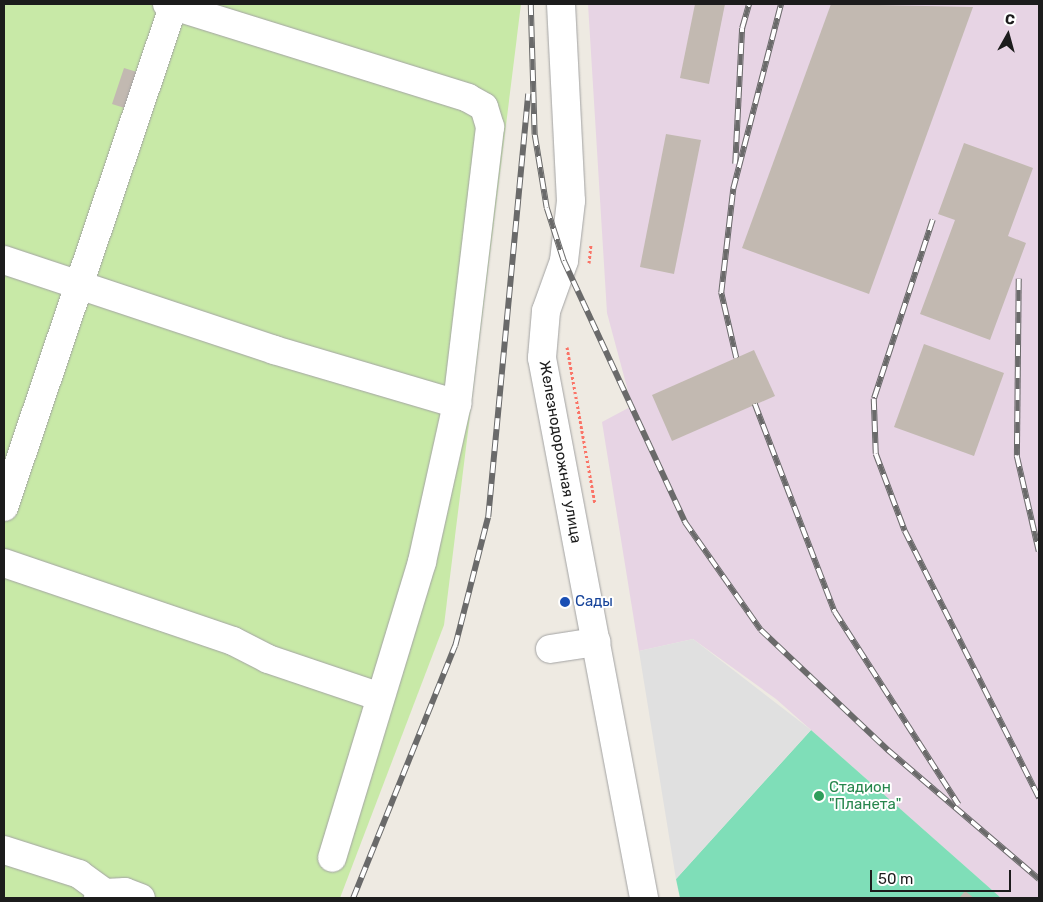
<!DOCTYPE html>
<html>
<head>
<meta charset="utf-8">
<style>
	body { margin:0 }
	#map { position:relative; width:1043px; height:902px; overflow:hidden; background:#eeeae2; font-family:Rubik,sans-serif }
	div>[style] { position:absolute }
	.industrial>* { inset:0; background:#e7d4e4 }
	.grass>* { inset:0; background:#c8e9a7 }
	.pitch>* { inset:0; background:#7fdeb8 }
	.parking>* { inset:0; background:#e0e0e0 }
	.building>* { inset:0; background:#c2b9b1 }
	.path>* { height:3px; margin-top:-1.5px; transform-origin:0; background:repeating-linear-gradient(90deg,#fa7467 0 2.5px,transparent 0 5px) }
	.roads { filter:drop-shadow(0 0 1px #a3a3a3) drop-shadow(0 0 1px #a3a3a3) }
	.minor>* { height:28px; margin:-14px; padding:0 14px; transform-origin:14px; border-radius:14px; background:#fff }
	.rail>* { height:5.5px; margin-top:-2.75px; transform-origin:0; background:repeating-linear-gradient(90deg,#fff 0 11px,#6a6a6a 0 22px); box-sizing:border-box; border-block:1px solid #6a6a6a }
	.dots>* { width:14px; height:14px; translate:-50% -50%; box-sizing:border-box; border:2px solid #fff; border-radius:50% }
	span { translate:-50% -50%; white-space:nowrap; text-align:center; line-height:1.15; -webkit-text-stroke:4px #fff; paint-order:stroke }
	.street-label { font-size:15px; color:#1c1c1c }
	.transit-label { font-size:15px; color:#164399 }
	.left { translate:0 -50%; text-align:left }
	.leisure-label { font-size:15px; color:#27864d }
	.frame { position:absolute; inset:0; border:5px solid #1c1c1c; pointer-events:none }
	.north { position:absolute; left:983px; top:10px; width:50px; height:50px; -webkit-text-stroke:4px #fff; paint-order:stroke; rotate:7deg; font-size:14px; font-weight:700; line-height:20px; text-align:center; color:#1c1c1c }
	.north::after { content:''; display:block; margin:auto; width:18px; height:22px; background:#1c1c1c; clip-path:polygon(50% 0,100% 100%,50% 72%,0 100%) }
	.scale { position:absolute; left:870px; top:870px; width:141px; height:22px; box-sizing:border-box; border:2px solid #1c1c1c; border-top:0; padding-left:6px; font-size:15px; line-height:18px; white-space:nowrap; color:#1c1c1c; -webkit-text-stroke:4px #fff; paint-order:stroke }
</style>
</head>
<body>
<div id="map">
	<div class="industrial">
		<div style="clip-path:polygon(588px 4px,1039px 4px,1039px 898px,1001px 898px,776px 699px,693px 639px,639px 651px,602px 422px,632px 406px,607px 313px)"></div>
	</div>
	<div class="grass">
		<div style="clip-path:polygon(4px 4px,521px 4px,444px 625px,340px 898px,4px 898px)"></div>
	</div>
	<div class="pitch">
		<div style="clip-path:polygon(811px 730px,1001px 898px,680px 898px,676px 879px)"></div>
	</div>
	<div class="parking">
		<div style="clip-path:polygon(693px 639px,811px 730px,676px 879px,639px 651px)"></div>
	</div>
	<div class="building">
		<div style="clip-path:polygon(695px 4px,725px 4px,709px 84px,680px 78px)"></div>
		<div style="clip-path:polygon(831px 4px,973px 7px,869px 294px,742px 248px)"></div>
		<div style="clip-path:polygon(124px 68px,137px 72px,134px 111px,112px 104px)"></div>
		<div style="clip-path:polygon(666px 134px,701px 140px,674px 274px,640px 267px)"></div>
		<div style="clip-path:polygon(964px 143px,1033px 168px,1008px 236px,1026px 243px,990px 340px,920px 314px,955px 220px,938px 214px)"></div>
		<div style="clip-path:polygon(924px 344px,1004px 373px,974px 456px,894px 427px)"></div>
		<div style="clip-path:polygon(754px 350px,775px 396px,672px 441px,652px 395px)"></div>
		<div style="clip-path:polygon(965px 891px,974px 898px,960px 897px)"></div>
	</div>
	<div class="path">
		<div style="left:589px;top:263px;width:19px;rotate:-84deg"></div>
		<div style="left:567px;top:347px;width:159px;rotate:79.9deg"></div>
	</div>
	<div class="roads">
		<div class="minor">
			<div style="left:167px;top:4px;width:315px;rotate:17.3deg"></div>
			<div style="left:468px;top:98px;width:18px;rotate:29deg"></div>
			<div style="left:484px;top:107px;width:21px;rotate:73deg"></div>
			<div style="left:490px;top:127px;width:279px;rotate:96.8deg"></div>
			<div style="left:457px;top:404px;width:162px;rotate:102.5deg"></div>
			<div style="left:422px;top:562px;width:309px;rotate:106.9deg"></div>
			<div style="left:561px;top:4px;width:197px;rotate:87.1deg"></div>
			<div style="left:571px;top:201px;width:60px;rotate:96.7deg"></div>
			<div style="left:564px;top:261px;width:53px;rotate:109.8deg"></div>
			<div style="left:546px;top:311px;width:47px;rotate:94.9deg"></div>
			<div style="left:542px;top:358px;width:550px;rotate:79.3deg"></div>
			<div style="left:4px;top:260px;width:285px;rotate:18.4deg"></div>
			<div style="left:274px;top:350px;width:191px;rotate:16.4deg"></div>
			<div style="left:4px;top:507px;width:531px;rotate:-71.33deg"></div>
			<div style="left:4px;top:563px;width:242px;rotate:18.8deg"></div>
			<div style="left:233px;top:641px;width:39px;rotate:27deg"></div>
			<div style="left:268px;top:659px;width:118px;rotate:18.7deg"></div>
			<div style="left:550px;top:649px;width:47px;rotate:-8.7deg"></div>
			<div style="left:4px;top:850px;width:79px;rotate:17.7deg"></div>
			<div style="left:79px;top:874px;width:32px;rotate:36deg"></div>
			<div style="left:98px;top:898px;width:9px;rotate:-36deg"></div>
			<div style="left:105px;top:893px;width:20px;rotate:-3deg"></div>
			<div style="left:125px;top:892px;width:17px;rotate:21deg"></div>
		</div>
	</div>
	<div class="rail">
		<div style="left:531px;top:4px;width:131px;rotate:88.3deg"></div>
		<div style="left:535px;top:135px;width:74px;rotate:80.7deg"></div>
		<div style="left:547px;top:208px;width:56px;rotate:72.2deg"></div>
		<div style="left:564px;top:261px;width:288px;rotate:65.1deg"></div>
		<div style="left:685px;top:522px;width:132px;rotate:54.9deg"></div>
		<div style="left:761px;top:630px;width:175px;rotate:43.4deg"></div>
		<div style="left:888px;top:750px;width:199px;rotate:40.5deg"></div>
		<div style="left:735px;top:164px;width:136px;rotate:-87.1deg"></div>
		<div style="left:742px;top:28px;width:25px;rotate:-74deg"></div>
		<div style="left:933px;top:220px;width:188px;rotate:108.2deg"></div>
		<div style="left:874px;top:399px;width:55px;rotate:87.9deg"></div>
		<div style="left:876px;top:454px;width:82px;rotate:69.4deg"></div>
		<div style="left:905px;top:531px;width:299px;rotate:63.3deg"></div>
		<div style="left:1019px;top:279px;width:177px;rotate:90.6deg"></div>
		<div style="left:1017px;top:456px;width:98px;rotate:77deg"></div>
		<div style="left:736px;top:358px;width:67px;rotate:-103deg"></div>
		<div style="left:721px;top:293px;width:105px;rotate:-83.4deg"></div>
		<div style="left:733px;top:189px;width:191px;rotate:-75.5deg"></div>
		<div style="left:755px;top:404px;width:223px;rotate:69deg"></div>
		<div style="left:835px;top:612px;width:229px;rotate:57.3deg"></div>
		<div style="left:353px;top:898px;width:272px;rotate:-68deg"></div>
		<div style="left:455px;top:646px;width:133px;rotate:-75.7deg"></div>
		<div style="left:488px;top:517px;width:425px;rotate:-84.6deg"></div>
	</div>
	<div class="dots">
		<div style="left:565px;top:602px;background:#1a4fb4"></div>
		<div style="left:819px;top:796px;background:#2e9e5b"></div>
	</div>
	<div class="street-label">
		<span style="left:560px;top:452px;rotate:80deg">Железнодорожная улица</span>
	</div>
	<div class="transit-label">
		<span class="left" style="left:575px;top:602px">Сады</span>
	</div>
	<div class="leisure-label">
		<span class="left" style="left:829px;top:796px">Стадион<br>"Планета"</span>
	</div>
	<div class="frame"></div>
	<div class="north">С</div>
	<div class="scale">50 m</div>
</div>
</body>
</html>
